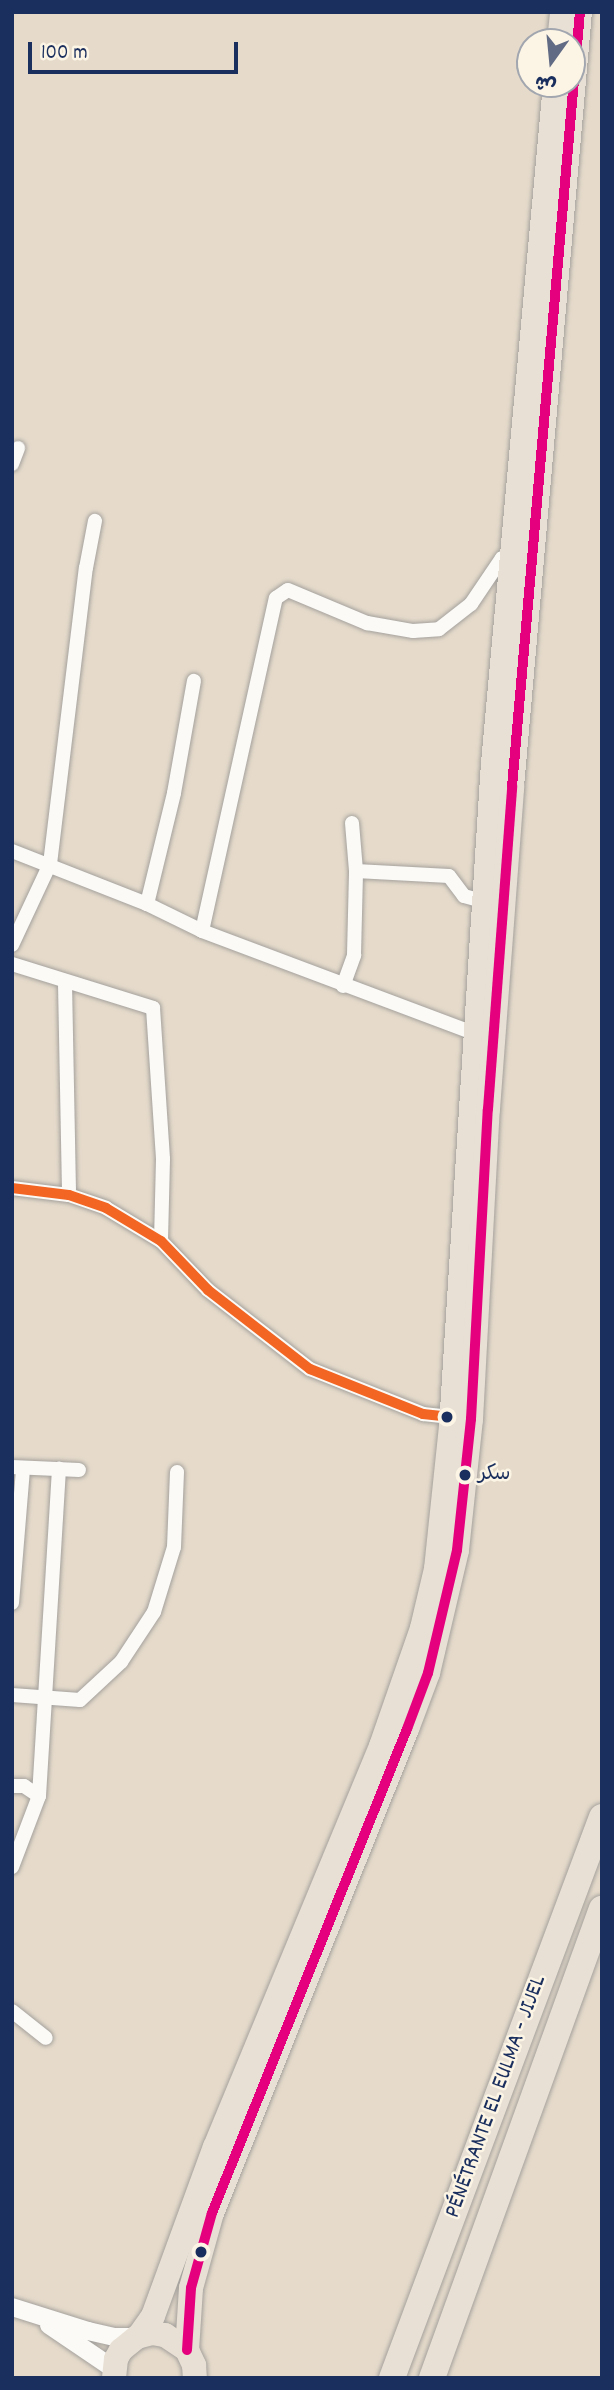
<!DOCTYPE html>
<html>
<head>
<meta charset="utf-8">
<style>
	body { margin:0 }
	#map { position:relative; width:614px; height:2390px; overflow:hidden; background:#e6dbcb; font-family:Dekko,"Playpen Sans Arabic",sans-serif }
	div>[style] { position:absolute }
	.roads { filter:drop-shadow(0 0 2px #a4a19d) drop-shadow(0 0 2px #a4a19d) }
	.minor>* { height:14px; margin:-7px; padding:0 7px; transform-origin:7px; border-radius:7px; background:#fbfaf7 }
	.tertiary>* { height:18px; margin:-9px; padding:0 9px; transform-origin:9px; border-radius:9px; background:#fbfaf7 }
	.trunk>* { height:24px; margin:-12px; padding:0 12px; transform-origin:12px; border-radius:12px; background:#e8e0d4 }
	.motorway>* { height:26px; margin:-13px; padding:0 13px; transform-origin:13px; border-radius:13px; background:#e8e0d4 }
	.bus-1>* { height:10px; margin:-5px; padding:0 5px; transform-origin:5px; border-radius:5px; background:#e5007d }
	.bus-2>* { height:10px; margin:-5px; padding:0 5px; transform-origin:5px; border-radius:5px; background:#f26522 }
	.dots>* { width:19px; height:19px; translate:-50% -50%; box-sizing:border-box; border:4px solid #fcf5e5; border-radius:50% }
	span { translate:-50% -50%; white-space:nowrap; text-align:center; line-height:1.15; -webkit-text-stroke:5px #fcf5e5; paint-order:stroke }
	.bus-label { font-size:21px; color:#1b2f5e }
	.left { translate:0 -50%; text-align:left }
	.street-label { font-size:23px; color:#1b2f5e }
	.frame { position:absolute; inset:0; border:14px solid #1b2f5e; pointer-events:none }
	.north { position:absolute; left:516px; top:28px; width:70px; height:70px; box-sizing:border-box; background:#fcf5e5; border:2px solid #a2a6af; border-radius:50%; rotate:195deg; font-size:19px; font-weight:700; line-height:28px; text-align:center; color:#1b2f5e }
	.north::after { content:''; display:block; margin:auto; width:24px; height:32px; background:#626b84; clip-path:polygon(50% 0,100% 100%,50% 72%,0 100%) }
	.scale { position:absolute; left:28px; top:42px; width:210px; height:32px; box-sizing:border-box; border:4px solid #1b2f5e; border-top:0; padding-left:9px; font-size:21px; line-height:24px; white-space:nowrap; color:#1b2f5e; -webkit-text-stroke:5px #fcf5e5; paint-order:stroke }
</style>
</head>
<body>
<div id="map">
	<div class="roads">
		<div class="minor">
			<div style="left:12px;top:464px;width:17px;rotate:-69deg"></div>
			<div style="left:352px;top:823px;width:48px;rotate:85.2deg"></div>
			<div style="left:356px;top:871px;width:93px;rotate:3.1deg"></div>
			<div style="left:449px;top:876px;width:25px;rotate:53deg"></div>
			<div style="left:464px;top:896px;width:20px;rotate:15deg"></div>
			<div style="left:12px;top:851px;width:145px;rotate:21.4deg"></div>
			<div style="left:147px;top:904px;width:61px;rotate:26.1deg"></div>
			<div style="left:202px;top:931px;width:290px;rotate:20.6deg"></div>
			<div style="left:147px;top:904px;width:114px;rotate:-76.3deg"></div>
			<div style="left:174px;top:793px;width:114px;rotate:-79.9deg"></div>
			<div style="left:202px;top:931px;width:341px;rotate:-77.5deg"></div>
			<div style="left:276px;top:598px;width:14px;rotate:-34deg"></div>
			<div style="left:288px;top:590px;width:86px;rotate:22.7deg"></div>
			<div style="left:367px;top:623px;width:47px;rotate:9.9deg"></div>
			<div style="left:413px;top:631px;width:26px;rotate:-4deg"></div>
			<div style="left:439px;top:629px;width:41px;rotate:-38deg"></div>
			<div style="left:471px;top:604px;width:55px;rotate:-56deg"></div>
			<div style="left:502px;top:558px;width:10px;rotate:-11deg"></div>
			<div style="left:12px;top:945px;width:89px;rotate:-64.9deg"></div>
			<div style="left:50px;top:864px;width:298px;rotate:-83.1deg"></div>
			<div style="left:86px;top:568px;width:48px;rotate:-79.2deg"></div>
			<div style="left:12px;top:964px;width:148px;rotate:17.3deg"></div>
			<div style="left:153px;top:1008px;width:151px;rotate:86.2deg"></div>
			<div style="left:163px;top:1159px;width:82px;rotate:91.4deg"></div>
			<div style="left:65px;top:983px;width:212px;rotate:88.9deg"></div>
			<div style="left:343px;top:986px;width:33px;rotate:-70deg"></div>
			<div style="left:354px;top:955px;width:84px;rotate:-88.6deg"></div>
			<div style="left:12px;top:1188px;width:57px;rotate:7deg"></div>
			<div style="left:69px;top:1195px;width:39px;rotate:19deg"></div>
			<div style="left:106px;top:1208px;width:64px;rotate:31deg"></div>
			<div style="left:161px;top:1241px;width:68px;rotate:46.2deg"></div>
			<div style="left:208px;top:1290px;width:129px;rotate:37.8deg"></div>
			<div style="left:310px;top:1369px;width:122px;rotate:21.7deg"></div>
			<div style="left:423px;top:1414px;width:28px;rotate:6deg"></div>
			<div style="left:12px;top:1467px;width:67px;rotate:2.6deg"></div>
			<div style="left:12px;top:1603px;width:135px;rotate:-85.3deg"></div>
			<div style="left:12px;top:1695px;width:68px;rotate:4.2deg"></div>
			<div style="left:80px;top:1700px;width:56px;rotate:-42.8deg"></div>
			<div style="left:121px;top:1662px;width:60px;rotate:-56.6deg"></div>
			<div style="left:154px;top:1612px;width:68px;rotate:-72.9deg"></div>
			<div style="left:174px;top:1547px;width:75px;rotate:-87.7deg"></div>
			<div style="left:12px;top:1786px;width:12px"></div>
			<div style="left:24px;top:1786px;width:18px;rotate:34deg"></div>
			<div style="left:12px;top:1867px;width:76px;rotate:-69.2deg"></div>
			<div style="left:39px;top:1796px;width:328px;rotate:-86.5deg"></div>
			<div style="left:12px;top:2011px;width:43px;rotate:38.5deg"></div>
		</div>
		<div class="tertiary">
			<div style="left:12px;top:2307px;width:80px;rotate:17.5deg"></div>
			<div style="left:88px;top:2331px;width:27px;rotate:13deg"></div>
			<div style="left:114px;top:2337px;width:23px"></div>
			<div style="left:49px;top:2325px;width:78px;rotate:34.1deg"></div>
		</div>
		<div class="trunk">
			<div style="left:559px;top:42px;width:30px;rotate:-84deg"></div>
			<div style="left:139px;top:2336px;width:24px;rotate:-55deg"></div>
			<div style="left:153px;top:2316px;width:180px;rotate:-69.9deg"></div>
			<div style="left:215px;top:2147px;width:434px;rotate:-67.5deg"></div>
			<div style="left:381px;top:1746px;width:125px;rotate:-70.8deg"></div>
			<div style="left:422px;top:1628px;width:61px;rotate:-76.7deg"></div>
			<div style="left:436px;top:1569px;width:144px;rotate:-84deg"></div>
			<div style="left:451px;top:1426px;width:664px;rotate:-86.38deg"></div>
			<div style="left:493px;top:763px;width:682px;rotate:-84.78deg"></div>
			<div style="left:187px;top:2350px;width:62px;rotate:-86.3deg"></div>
			<div style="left:191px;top:2288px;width:78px;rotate:-74.4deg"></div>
			<div style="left:212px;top:2213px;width:522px;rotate:-68.06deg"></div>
			<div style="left:407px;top:1729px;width:60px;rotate:-69.4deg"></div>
			<div style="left:428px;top:1673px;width:126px;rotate:-76.7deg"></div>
			<div style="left:457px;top:1550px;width:132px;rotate:-83.9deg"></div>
			<div style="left:471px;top:1419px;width:310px;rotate:-86.9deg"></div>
			<div style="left:488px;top:1109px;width:323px;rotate:-85.7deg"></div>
			<div style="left:512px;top:787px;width:778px;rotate:-84.99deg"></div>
			<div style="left:114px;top:2378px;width:19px;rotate:-84deg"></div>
			<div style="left:116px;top:2359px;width:10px;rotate:-61deg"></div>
			<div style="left:121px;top:2350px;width:21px;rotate:-39deg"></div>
			<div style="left:137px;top:2337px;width:16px;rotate:-15deg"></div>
			<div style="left:152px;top:2333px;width:13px;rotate:9deg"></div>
			<div style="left:165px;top:2335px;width:27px;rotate:34deg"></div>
			<div style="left:187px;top:2350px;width:17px;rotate:65deg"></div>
			<div style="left:194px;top:2365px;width:13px;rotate:86deg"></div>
		</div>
		<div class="motorway">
			<div style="left:392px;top:2378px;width:599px;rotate:-69.48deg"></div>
			<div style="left:432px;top:2378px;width:499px;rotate:-70.1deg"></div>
		</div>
	</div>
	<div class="bus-1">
		<div style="left:187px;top:2350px;width:62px;rotate:-86.3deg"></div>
		<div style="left:191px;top:2288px;width:78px;rotate:-74.4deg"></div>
		<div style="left:212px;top:2213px;width:522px;rotate:-68.06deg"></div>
		<div style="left:407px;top:1729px;width:60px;rotate:-69.4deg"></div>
		<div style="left:428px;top:1673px;width:126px;rotate:-76.7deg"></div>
		<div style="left:457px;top:1550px;width:132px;rotate:-83.9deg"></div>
		<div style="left:471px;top:1419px;width:310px;rotate:-86.9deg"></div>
		<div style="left:488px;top:1109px;width:323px;rotate:-85.7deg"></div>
		<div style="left:512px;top:787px;width:778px;rotate:-84.99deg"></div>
	</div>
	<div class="bus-2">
		<div style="left:12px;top:1188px;width:57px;rotate:7deg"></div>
		<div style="left:69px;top:1195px;width:39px;rotate:19deg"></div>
		<div style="left:106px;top:1208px;width:64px;rotate:31deg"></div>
		<div style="left:161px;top:1241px;width:68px;rotate:46.2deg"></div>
		<div style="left:208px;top:1290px;width:129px;rotate:37.8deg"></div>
		<div style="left:310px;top:1369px;width:122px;rotate:21.7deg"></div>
		<div style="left:423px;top:1414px;width:28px;rotate:6deg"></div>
	</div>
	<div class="dots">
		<div style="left:447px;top:1417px;background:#1b2f5e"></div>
		<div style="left:465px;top:1475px;background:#1b2f5e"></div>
		<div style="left:201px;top:2252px;background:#1b2f5e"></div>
	</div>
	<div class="bus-label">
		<span class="left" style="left:478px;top:1475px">سكر</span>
	</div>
	<div class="street-label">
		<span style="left:497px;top:2097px;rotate:-70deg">PÉNÉTRANTE EL EULMA - JIJEL</span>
	</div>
	<div class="frame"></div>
	<div class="north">ش</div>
	<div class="scale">100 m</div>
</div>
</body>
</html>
